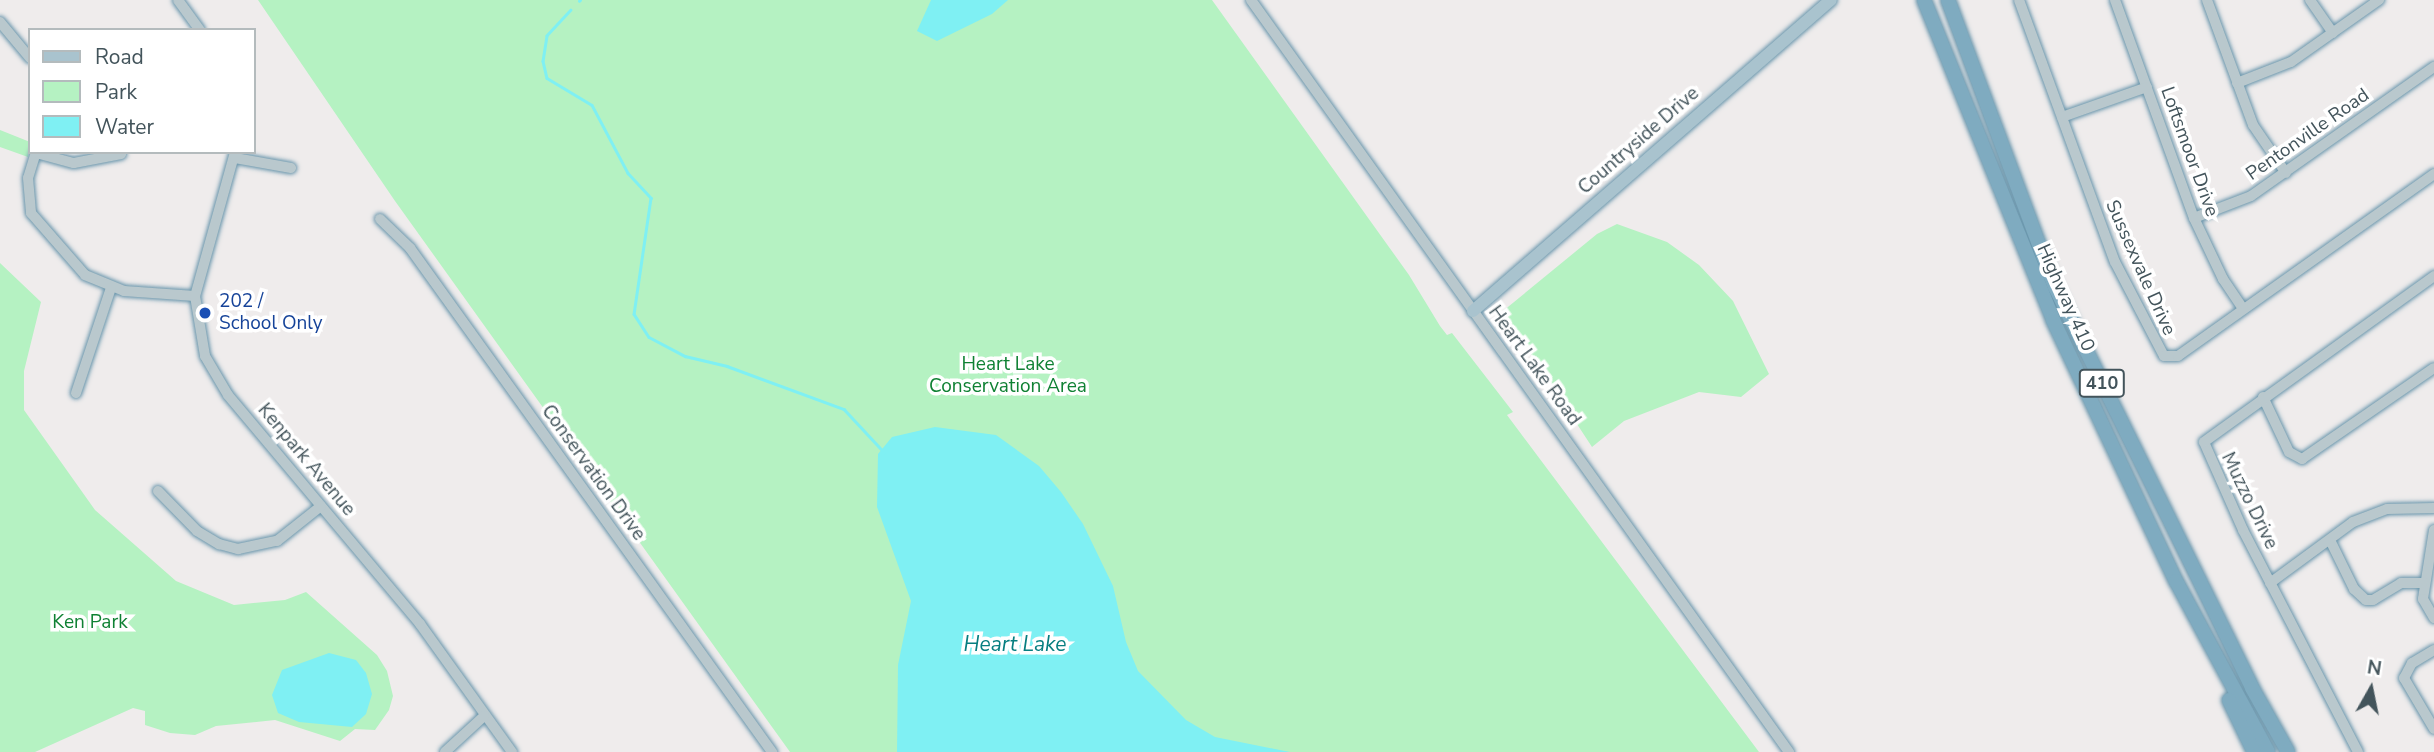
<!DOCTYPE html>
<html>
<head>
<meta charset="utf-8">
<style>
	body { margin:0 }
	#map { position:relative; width:2434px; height:752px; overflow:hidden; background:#efecec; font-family:"Nunito Sans",sans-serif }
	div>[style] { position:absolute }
	.green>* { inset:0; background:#b5f2c2 }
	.water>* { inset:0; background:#7ff0f3 }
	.stream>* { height:2.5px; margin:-1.25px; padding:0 1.25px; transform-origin:1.25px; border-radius:1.25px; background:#7ff0f3 }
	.roads { filter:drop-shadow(0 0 2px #6a96ac) drop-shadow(0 0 2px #6a96ac) }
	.minor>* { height:10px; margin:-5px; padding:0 5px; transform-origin:5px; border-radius:5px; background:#b9c8cd }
	.major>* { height:12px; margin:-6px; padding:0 6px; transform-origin:6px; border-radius:6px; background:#a9c3ce }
	.highway>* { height:14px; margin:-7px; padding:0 7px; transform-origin:7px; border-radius:7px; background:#7fabc0 }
	.dots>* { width:19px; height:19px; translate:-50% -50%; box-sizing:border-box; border:4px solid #fff; border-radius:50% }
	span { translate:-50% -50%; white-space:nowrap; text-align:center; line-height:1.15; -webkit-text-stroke:7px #fff; paint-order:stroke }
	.shield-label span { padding:2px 5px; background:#fff; border:2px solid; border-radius:5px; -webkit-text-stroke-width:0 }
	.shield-label { font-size:18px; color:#43545b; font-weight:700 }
	.street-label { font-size:19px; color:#43545b }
	.transit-label { font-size:19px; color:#164399 }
	.left { translate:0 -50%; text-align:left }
	.park-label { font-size:19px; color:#0f8133 }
	.water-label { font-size:21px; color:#067e80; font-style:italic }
	.legend { position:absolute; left:28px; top:28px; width:228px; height:126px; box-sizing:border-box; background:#fff; border:2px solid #b4bbbd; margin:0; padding:9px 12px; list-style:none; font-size:21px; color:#43545b }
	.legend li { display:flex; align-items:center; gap:14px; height:35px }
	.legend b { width:35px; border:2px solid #b4bbbd }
	.north { position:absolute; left:2336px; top:654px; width:70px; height:70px; -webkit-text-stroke:5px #fff; paint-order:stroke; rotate:9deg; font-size:19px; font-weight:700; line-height:28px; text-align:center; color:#43545b }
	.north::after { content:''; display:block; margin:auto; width:24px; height:32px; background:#43545b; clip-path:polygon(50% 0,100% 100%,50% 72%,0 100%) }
</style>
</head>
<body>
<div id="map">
	<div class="green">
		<div style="clip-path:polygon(258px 0,1212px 0,1409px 275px,1440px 326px,1447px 335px,1452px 333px,1513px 412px,1507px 415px,1759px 752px,790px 752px,395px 201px)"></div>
		<div style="clip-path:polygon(0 130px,30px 142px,28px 157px,0 147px)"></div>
		<div style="clip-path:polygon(1617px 224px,1667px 242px,1699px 265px,1733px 301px,1769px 374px,1741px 397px,1699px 392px,1624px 421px,1592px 447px,1503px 311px,1597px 234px)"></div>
		<div style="clip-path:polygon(0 263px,41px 302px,24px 371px,24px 410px,95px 510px,176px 581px,234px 605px,285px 600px,306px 592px,377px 655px,387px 671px,393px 696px,389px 710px,375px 730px,355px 729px,340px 741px,275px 720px,216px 726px,195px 735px,170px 733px,145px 725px,145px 711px,133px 708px,35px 752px,0 752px)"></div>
	</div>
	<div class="water">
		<div style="clip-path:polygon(931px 0,1008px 0,992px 14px,937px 41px,917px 31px)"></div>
		<div style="clip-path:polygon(935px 427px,996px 435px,1039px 466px,1061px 492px,1083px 524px,1113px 586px,1126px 642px,1138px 671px,1186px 720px,1215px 737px,1290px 752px,897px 752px,898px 665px,911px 601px,877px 507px,878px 454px,892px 437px)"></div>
		<div style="clip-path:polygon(329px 653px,356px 660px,366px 673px,372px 694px,366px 714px,352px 727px,299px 722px,278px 713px,272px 695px,282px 670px)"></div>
	</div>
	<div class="stream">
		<div style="left:579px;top:1px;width:1px;rotate:-45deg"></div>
		<div style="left:571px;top:10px;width:35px;rotate:133deg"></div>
		<div style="left:547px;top:36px;width:25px;rotate:99deg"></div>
		<div style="left:543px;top:61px;width:17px;rotate:77deg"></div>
		<div style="left:547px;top:78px;width:52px;rotate:31deg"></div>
		<div style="left:592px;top:105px;width:77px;rotate:62.1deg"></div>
		<div style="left:628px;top:173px;width:34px;rotate:47deg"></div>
		<div style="left:651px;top:198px;width:117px;rotate:98.3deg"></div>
		<div style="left:634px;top:314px;width:27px;rotate:57deg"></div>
		<div style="left:649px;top:337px;width:41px;rotate:27.8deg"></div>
		<div style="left:685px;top:356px;width:43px;rotate:13.4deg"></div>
		<div style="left:727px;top:366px;width:125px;rotate:20.2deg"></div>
		<div style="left:844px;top:409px;width:59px;rotate:47.1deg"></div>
	</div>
	<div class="roads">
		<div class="minor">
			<div style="left:178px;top:0;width:37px;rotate:54deg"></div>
			<div style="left:1251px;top:0;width:925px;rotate:54.42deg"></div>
			<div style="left:2019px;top:0;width:279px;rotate:69.9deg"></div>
			<div style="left:2115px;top:262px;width:106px;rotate:62.5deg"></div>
			<div style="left:2164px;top:356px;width:14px"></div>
			<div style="left:2178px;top:356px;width:314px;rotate:-35.4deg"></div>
			<div style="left:2115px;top:0;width:232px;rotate:70.1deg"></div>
			<div style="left:2194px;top:218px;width:68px;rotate:64.6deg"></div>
			<div style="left:2223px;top:279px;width:36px;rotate:56deg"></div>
			<div style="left:2207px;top:0;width:133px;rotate:69.8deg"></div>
			<div style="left:2253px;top:125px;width:58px;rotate:55.5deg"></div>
			<div style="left:2310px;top:0;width:40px;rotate:55.1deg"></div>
			<div style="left:0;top:22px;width:47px;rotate:50.2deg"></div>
			<div style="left:2237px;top:83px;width:58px;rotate:-21.3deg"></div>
			<div style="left:2291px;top:62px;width:108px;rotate:-35.2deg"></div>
			<div style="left:2062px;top:117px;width:90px;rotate:-19.4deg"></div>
			<div style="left:36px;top:152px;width:27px;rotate:107deg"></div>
			<div style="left:28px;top:178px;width:35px;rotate:85deg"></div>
			<div style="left:31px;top:213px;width:82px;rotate:48.9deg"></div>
			<div style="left:85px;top:275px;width:42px;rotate:22.3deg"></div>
			<div style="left:124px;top:291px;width:71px;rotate:4deg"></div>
			<div style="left:235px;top:152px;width:149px;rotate:105.5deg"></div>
			<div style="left:195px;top:296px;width:61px;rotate:80.5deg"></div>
			<div style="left:205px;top:356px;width:45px;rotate:59.5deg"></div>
			<div style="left:228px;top:395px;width:299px;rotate:50deg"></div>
			<div style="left:420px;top:624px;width:158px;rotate:54.3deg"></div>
			<div style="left:36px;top:153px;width:39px;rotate:15deg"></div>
			<div style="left:74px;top:163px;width:48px;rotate:-10.8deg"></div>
			<div style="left:235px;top:158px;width:57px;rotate:10.1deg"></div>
			<div style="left:2194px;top:218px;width:61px;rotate:-21.1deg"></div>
			<div style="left:2251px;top:196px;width:224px;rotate:-35.2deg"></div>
			<div style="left:380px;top:219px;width:42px;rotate:44deg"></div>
			<div style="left:410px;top:248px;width:621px;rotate:54.31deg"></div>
			<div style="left:76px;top:393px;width:111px;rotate:-71.6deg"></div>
			<div style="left:2263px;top:397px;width:61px;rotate:64.7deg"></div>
			<div style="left:2289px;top:452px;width:15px;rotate:28deg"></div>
			<div style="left:2302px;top:459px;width:160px;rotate:-34.6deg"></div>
			<div style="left:158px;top:491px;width:56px;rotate:45.7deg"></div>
			<div style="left:197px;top:531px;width:26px;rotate:31deg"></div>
			<div style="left:219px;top:544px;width:20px;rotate:15deg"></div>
			<div style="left:238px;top:549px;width:40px;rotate:-12deg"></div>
			<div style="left:277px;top:541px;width:56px;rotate:-38.5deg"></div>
			<div style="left:2434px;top:530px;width:70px;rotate:99.1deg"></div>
			<div style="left:2423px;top:599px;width:22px;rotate:60deg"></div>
			<div style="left:2330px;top:540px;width:55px;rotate:63.9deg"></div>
			<div style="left:2354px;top:589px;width:16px;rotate:43deg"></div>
			<div style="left:2366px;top:600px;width:7px"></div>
			<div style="left:2373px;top:600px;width:33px;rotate:-31deg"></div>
			<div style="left:2401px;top:583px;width:24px"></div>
			<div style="left:2270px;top:583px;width:103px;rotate:-36.3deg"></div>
			<div style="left:2353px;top:522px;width:36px;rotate:-21deg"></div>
			<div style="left:2387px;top:509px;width:47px;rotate:-1.2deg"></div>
			<div style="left:2434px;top:650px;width:26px;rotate:149deg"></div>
			<div style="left:2412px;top:663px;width:17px;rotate:118deg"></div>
			<div style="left:2404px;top:678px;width:59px;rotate:59.5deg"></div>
			<div style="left:445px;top:752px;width:53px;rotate:-42.7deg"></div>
			<div style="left:2358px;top:752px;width:250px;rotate:-117.4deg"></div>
			<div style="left:2243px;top:530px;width:96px;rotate:-113.9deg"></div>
			<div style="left:2204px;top:442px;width:284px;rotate:-35.8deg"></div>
		</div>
		<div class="major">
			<div style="left:1473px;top:311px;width:474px;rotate:-41deg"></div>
		</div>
		<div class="highway">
			<div style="left:1924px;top:0;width:345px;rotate:68deg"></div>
			<div style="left:2053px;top:320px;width:289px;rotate:64.8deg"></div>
			<div style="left:2176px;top:581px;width:194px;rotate:61.7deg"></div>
			<div style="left:1948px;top:0;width:306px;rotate:69.6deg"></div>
			<div style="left:2055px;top:287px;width:447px;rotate:63.8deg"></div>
			<div style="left:2252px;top:688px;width:73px;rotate:60.6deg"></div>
			<div style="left:2229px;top:700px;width:58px;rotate:64.3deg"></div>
		</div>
	</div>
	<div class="dots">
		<div style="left:205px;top:313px;background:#1a4fb4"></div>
	</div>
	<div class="shield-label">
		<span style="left:2102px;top:383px">410</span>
	</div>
	<div class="street-label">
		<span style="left:2308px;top:135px;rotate:-35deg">Pentonville Road</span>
		<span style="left:1639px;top:141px;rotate:-41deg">Countryside Drive</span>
		<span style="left:2189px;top:152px;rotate:70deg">Loftsmoor Drive</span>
		<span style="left:2140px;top:268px;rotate:66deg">Sussexvale Drive</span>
		<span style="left:2065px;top:298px;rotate:66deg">Highway 410</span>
		<span style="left:1534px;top:366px;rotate:54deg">Heart Lake Road</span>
		<span style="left:306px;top:460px;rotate:50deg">Kenpark Avenue</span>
		<span style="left:593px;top:473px;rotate:54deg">Conservation Drive</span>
		<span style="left:2249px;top:501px;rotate:64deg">Muzzo Drive</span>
	</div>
	<div class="transit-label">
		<span class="left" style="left:219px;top:313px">202 /<br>School Only</span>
	</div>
	<div class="park-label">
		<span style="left:1008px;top:376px">Heart Lake<br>Conservation Area</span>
		<span style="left:90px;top:623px">Ken Park</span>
	</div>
	<div class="water-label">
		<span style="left:1015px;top:644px">Heart Lake</span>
	</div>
	<ul class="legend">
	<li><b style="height:9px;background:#a9c3ce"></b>Road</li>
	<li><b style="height:19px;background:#b5f2c2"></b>Park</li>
	<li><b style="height:19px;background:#7ff0f3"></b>Water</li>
	</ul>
	<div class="north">N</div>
</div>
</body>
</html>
